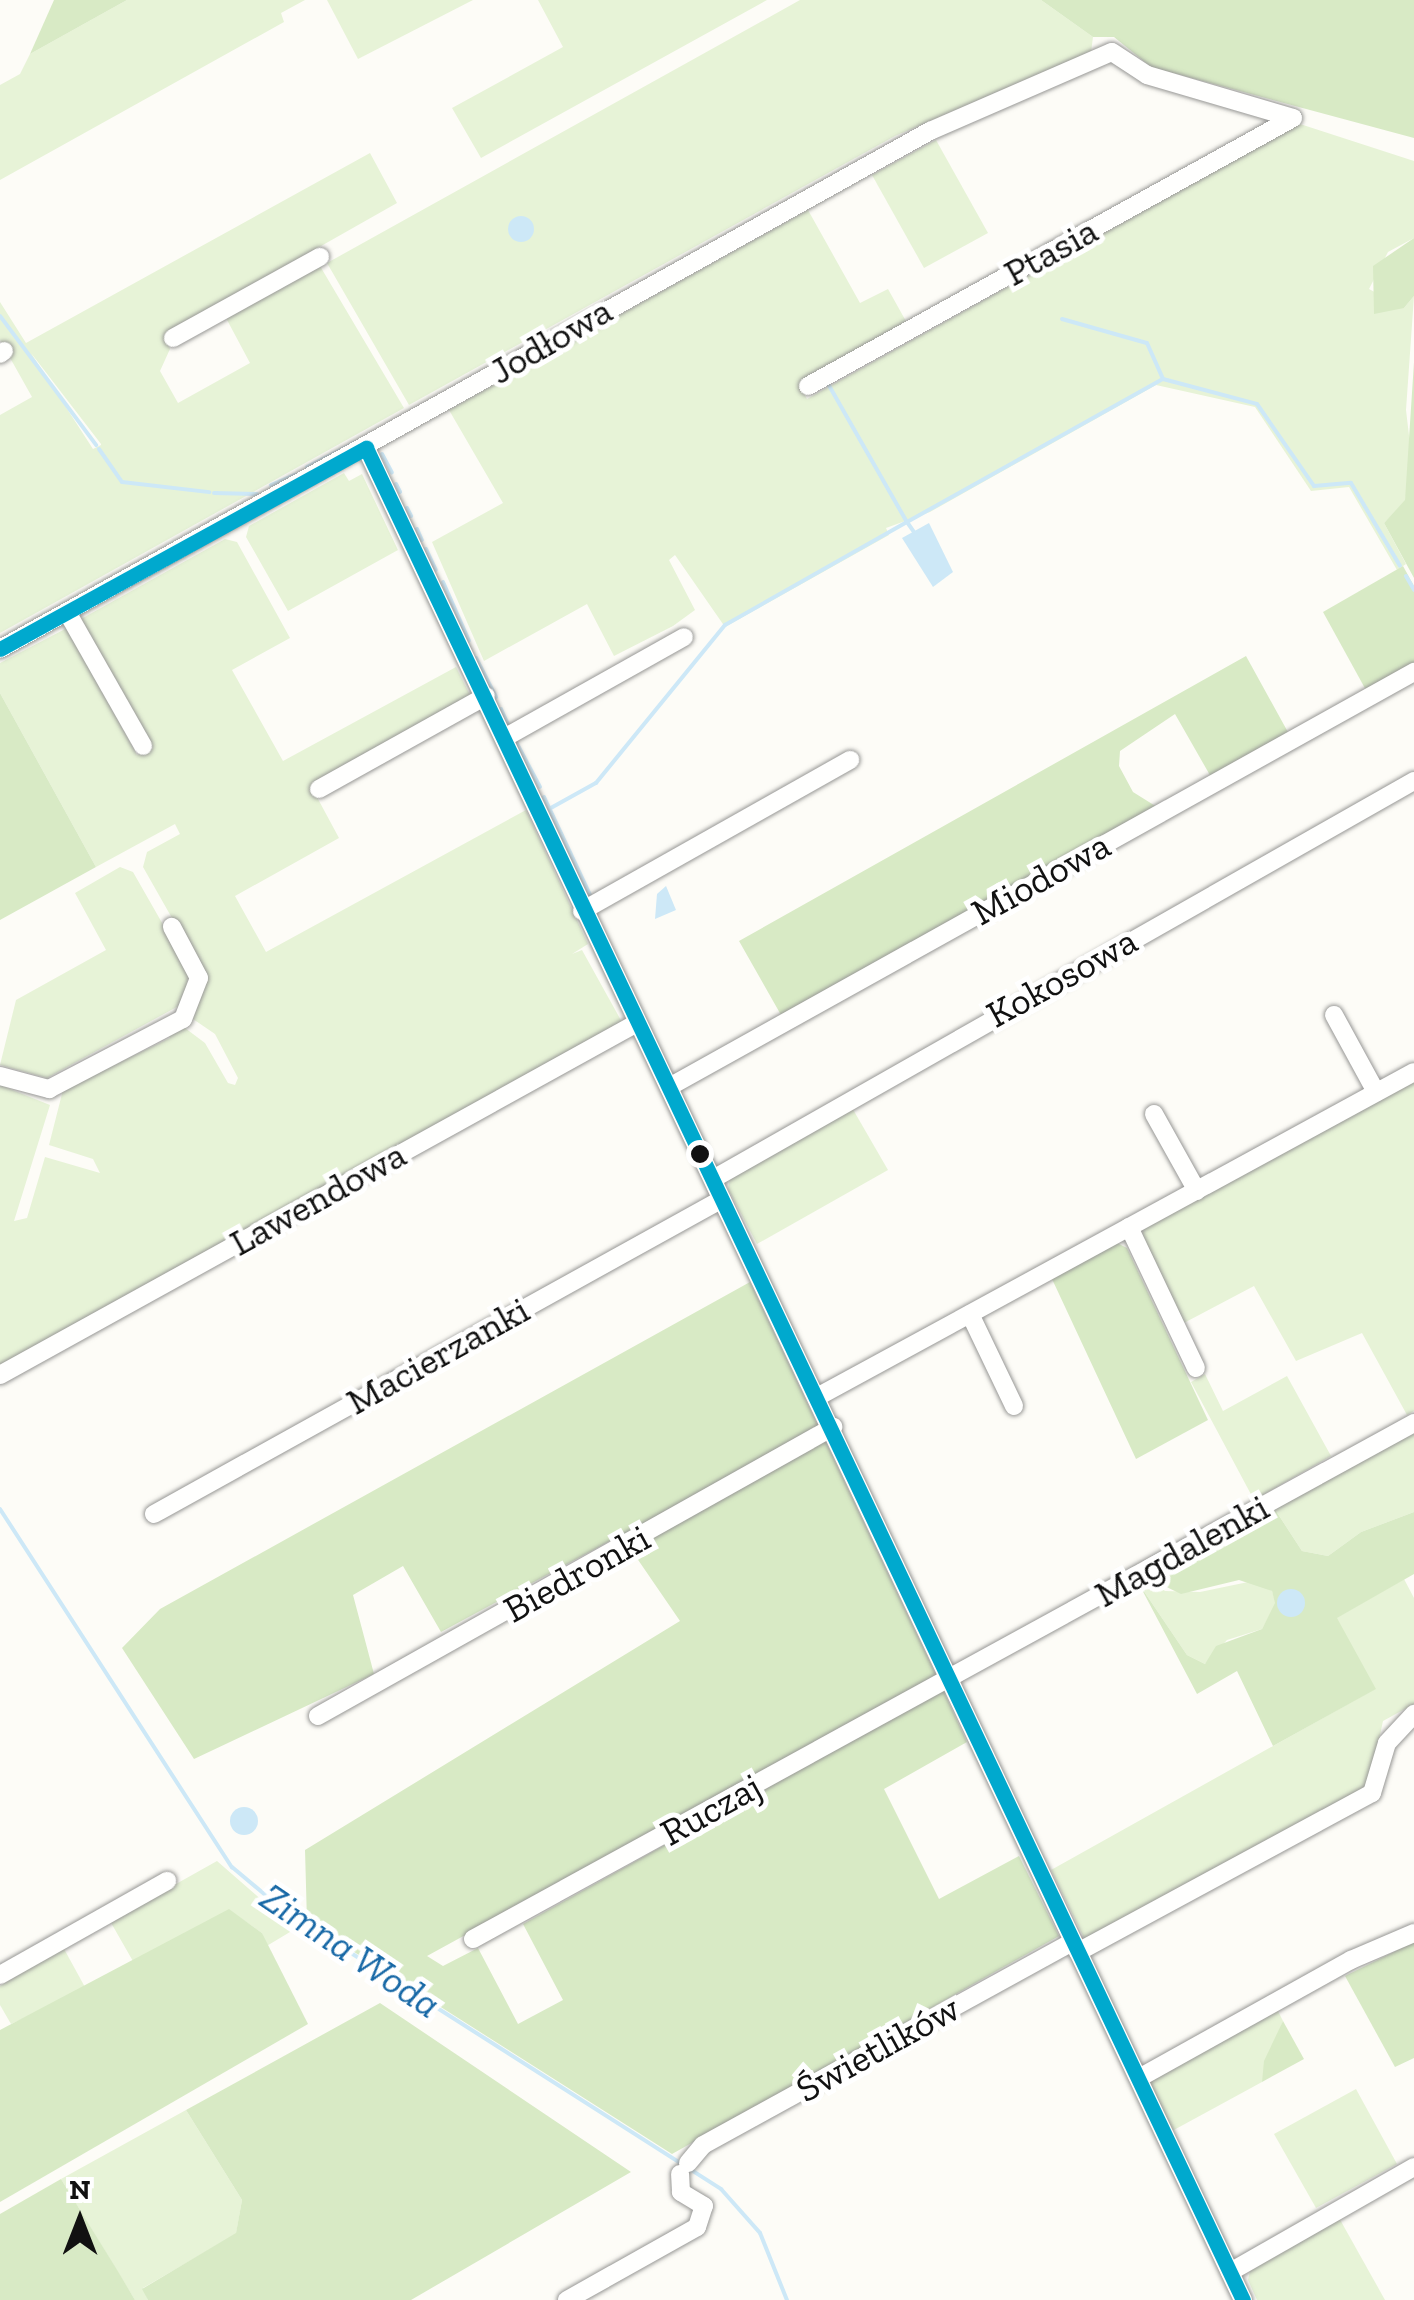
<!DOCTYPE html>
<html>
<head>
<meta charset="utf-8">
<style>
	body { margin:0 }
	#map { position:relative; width:1414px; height:2300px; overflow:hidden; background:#fdfcf7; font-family:"Zilla Slab",serif }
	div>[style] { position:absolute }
	.green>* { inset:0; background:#e7f3d7 }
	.forest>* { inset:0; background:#d8eac5 }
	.water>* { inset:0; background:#cde8f7 }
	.round { border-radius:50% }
	.stream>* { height:4px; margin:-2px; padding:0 2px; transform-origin:2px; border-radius:2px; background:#cde8f7 }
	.roads { filter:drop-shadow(0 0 2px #979795) drop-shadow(0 0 2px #979795) }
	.minor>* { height:18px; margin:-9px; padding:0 9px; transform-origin:9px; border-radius:9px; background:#fffffe }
	.bus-1>* { height:15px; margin:-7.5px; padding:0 7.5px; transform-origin:7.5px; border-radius:7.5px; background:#00a9ce }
	.dots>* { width:28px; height:28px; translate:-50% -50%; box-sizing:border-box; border:5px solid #fff; border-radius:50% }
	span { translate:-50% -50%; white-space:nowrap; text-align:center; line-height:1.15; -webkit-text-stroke:10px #fff; paint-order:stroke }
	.street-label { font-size:38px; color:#111 }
	.water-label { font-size:40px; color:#1768a6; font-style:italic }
	.north { position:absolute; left:30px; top:2170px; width:100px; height:100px; -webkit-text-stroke:8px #fff; paint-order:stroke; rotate:0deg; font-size:28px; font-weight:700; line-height:40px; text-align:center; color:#111 }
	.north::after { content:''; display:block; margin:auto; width:35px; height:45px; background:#111; clip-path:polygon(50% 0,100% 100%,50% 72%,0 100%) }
</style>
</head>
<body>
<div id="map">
	<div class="green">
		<div style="clip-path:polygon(127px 0,305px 0,281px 13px,284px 22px,0 180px,0 85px,20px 74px,30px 54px)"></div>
		<div style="clip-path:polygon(327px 0,473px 0,358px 59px)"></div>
		<div style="clip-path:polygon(538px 0,767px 0,481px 158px,452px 108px,563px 47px)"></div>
		<div style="clip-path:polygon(800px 0,1041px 0,1093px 37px,1091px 52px,895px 136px,409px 405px,327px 263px)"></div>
		<div style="clip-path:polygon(1300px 124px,1414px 161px,1414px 238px,1388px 252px,1369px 289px,1404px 308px,1414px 296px,1406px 410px,1412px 461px,1405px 501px,1384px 523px,1406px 564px,1397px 570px,1349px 487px,1311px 491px,1255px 407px,1156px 385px,930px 512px,886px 528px,889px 535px,725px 627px,675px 555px,669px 560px,695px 610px,673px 626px,614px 656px,587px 604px,484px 661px,432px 542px,503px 503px,449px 410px,808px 210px,860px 303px,888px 289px,907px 323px,799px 384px,807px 399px)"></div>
		<div style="clip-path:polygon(936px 140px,988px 233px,924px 268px,872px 175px)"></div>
		<div style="clip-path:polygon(evenodd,370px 153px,397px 203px,164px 335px,170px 349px,160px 371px,178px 403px,250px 363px,226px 318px,320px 266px,404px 408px,0 633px,0 415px,32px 397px,0 340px,0 302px,26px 343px,370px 153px,31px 353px,101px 444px,101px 445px,93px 449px,31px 353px)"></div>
		<div style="clip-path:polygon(344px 473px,349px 481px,362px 474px,398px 550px,288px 611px,246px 537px,249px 526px)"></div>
		<div style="clip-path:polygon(225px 539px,237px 542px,290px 638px,232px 670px,283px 761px,456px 667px,471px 697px,311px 786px,339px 838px,235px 896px,266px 952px,526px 810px,588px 944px,572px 954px,582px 950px,623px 1024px,0 1370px,0 1085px,50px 1105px,14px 1221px,27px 1218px,45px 1157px,100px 1173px,93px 1159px,49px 1145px,63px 1090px,170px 1038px,168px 1033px,181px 1025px,205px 1043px,228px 1083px,235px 1085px,238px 1078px,215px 1034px,193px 1019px,206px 978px,143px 867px,147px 852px,180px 834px,175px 824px,96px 867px,0 693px,0 663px,67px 628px,137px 755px,153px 748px,81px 619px)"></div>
		<div style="clip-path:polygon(120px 867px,133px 872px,189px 970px,184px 1003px,47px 1078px,0 1065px,16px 1000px,106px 950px,75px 893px)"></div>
		<div style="clip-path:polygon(1414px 1082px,1414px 1411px,1407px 1415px,1362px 1333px,1296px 1361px,1254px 1286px,1182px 1324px,1141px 1241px,1144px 1228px)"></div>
		<div style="clip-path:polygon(851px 1106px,888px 1170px,757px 1244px,728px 1189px,731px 1174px)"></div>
		<div style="clip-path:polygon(1205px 1374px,1223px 1411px,1287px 1376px,1331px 1456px,1254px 1500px,1191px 1382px)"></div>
		<div style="clip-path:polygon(1414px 1433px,1414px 1512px,1361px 1532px,1328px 1556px,1302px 1551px,1276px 1511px,1268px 1511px)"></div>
		<div style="clip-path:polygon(1150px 1579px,1165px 1591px,1200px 1592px,1253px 1581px,1272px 1591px,1276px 1603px,1262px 1629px,1227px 1640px,1205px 1664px,1187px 1655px,1139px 1584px)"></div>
		<div style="clip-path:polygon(1404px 1579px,1414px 1598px,1414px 1704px,1383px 1721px,1369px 1786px,1085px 1940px,1051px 1870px,1375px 1689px,1336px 1618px)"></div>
		<div style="clip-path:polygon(217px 1861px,295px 1929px,265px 1947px,262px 1933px,229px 1910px,134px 1963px,110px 1921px)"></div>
		<div style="clip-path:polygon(63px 1947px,86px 1989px,11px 2024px,0 2005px,0 1986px)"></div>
		<div style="clip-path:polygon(1278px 2011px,1283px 2021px,1262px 2082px,1172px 2131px,1147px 2082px)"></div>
		<div style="clip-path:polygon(1356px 2089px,1397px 2164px,1316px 2208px,1274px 2134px)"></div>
		<div style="clip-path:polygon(186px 2110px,242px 2200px,236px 2234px,143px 2288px,148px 2300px,135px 2300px,61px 2179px)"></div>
		<div style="clip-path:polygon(1338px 2216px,1385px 2300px,1257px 2300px,1248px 2280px,1251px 2266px)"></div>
	</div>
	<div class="forest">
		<div style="clip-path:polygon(54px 0,127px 0,30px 54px)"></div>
		<div style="clip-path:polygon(1041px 0,1414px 0,1414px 138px,1151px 67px,1114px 37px,1093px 37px)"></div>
		<div style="clip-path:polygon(1414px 238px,1414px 296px,1404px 308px,1374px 314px,1373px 266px)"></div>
		<div style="clip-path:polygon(1414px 362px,1414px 578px,1384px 523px,1405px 500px)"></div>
		<div style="clip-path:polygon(1403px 566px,1414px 586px,1414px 665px,1367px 692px,1323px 612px)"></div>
		<div style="clip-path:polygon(1246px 656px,1289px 734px,1211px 777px,1175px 714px,1120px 751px,1119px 766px,1133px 792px,1157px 807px,781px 1015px,739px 941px)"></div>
		<div style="clip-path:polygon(0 693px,96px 867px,0 920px)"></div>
		<div style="clip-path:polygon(1117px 1243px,1127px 1248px,1208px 1420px,1136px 1459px,1052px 1279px)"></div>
		<div style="clip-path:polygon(750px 1282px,937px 1677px,427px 1956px,443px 1966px,478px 1948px,518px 2024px,563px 2000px,523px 1924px,943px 1690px,967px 1742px,884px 1789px,939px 1899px,1019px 1856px,1059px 1936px,672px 2154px,307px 1922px,305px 1850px,680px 1621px,621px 1535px,441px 1632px,403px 1566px,353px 1595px,374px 1674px,194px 1759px,122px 1648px,160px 1609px)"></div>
		<div style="clip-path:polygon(1268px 1511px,1276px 1511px,1302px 1551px,1328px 1556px,1361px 1532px,1414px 1512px,1414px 1574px,1337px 1618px,1376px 1689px,1273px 1746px,1237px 1671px,1197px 1694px,1139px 1584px,1187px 1655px,1205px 1664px,1216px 1646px,1262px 1629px,1275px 1603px,1272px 1591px,1239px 1580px,1181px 1594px,1150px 1579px)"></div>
		<div style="clip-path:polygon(229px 1909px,262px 1933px,308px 2024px,0 2202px,0 2030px)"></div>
		<div style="clip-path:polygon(1414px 1942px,1414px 2058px,1395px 2067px,1345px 1976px)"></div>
		<div style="clip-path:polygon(380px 2003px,631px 2172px,411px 2300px,148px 2300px,142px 2289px,236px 2233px,242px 2200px,186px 2110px)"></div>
		<div style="clip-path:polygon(1283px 2021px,1304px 2059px,1262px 2082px,1264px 2061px)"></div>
		<div style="clip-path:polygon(61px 2179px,119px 2273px,135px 2300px,0 2300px,0 2214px)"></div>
	</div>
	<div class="water">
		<div class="round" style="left:508px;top:216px;width:26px;height:26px"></div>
		<div style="clip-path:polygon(929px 523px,953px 572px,933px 587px,902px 538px)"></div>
		<div style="clip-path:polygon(666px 886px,676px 910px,655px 919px,657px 894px)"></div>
		<div class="round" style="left:1277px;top:1589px;width:28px;height:28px"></div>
		<div class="round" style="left:230px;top:1807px;width:28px;height:28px"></div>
	</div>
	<div class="stream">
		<div style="left:0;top:316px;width:161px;rotate:53.3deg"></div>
		<div style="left:1062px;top:319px;width:88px;rotate:15.8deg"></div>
		<div style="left:1147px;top:343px;width:39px;rotate:66deg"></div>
		<div style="left:827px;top:382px;width:161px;rotate:60.3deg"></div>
		<div style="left:907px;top:522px;width:293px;rotate:-29.2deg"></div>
		<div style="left:1163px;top:379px;width:97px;rotate:14.9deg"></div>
		<div style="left:1257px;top:404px;width:100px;rotate:55.2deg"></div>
		<div style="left:1314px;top:486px;width:37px;rotate:-5deg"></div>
		<div style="left:1351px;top:483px;width:96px;rotate:59.4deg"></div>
		<div style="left:99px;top:449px;width:40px;rotate:55.1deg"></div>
		<div style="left:122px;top:482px;width:88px;rotate:6.6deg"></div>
		<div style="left:382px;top:454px;width:21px;rotate:62deg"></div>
		<div style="left:307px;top:467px;width:55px;rotate:-27deg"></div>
		<div style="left:396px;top:484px;width:9px;rotate:63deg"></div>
		<div style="left:271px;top:485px;width:26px;rotate:-23deg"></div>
		<div style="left:214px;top:493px;width:43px;rotate:1.3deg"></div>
		<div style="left:407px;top:508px;width:9px;rotate:63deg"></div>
		<div style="left:417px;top:529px;width:12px;rotate:66deg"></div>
		<div style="left:426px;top:549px;width:23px;rotate:65deg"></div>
		<div style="left:1406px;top:576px;width:16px;rotate:60deg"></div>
		<div style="left:443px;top:582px;width:64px;rotate:66.2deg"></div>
		<div style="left:476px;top:658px;width:44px;rotate:62.9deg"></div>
		<div style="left:501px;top:709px;width:20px;rotate:66deg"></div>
		<div style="left:515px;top:740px;width:53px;rotate:62deg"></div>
		<div style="left:544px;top:797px;width:110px;rotate:64.8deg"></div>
		<div style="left:549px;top:809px;width:54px;rotate:-29deg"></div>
		<div style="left:596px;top:783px;width:204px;rotate:-50.8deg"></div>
		<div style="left:725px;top:625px;width:209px;rotate:-29.5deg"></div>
		<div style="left:907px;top:522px;width:12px;rotate:55deg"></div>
		<div style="left:0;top:1509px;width:427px;rotate:57.1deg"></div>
		<div style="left:232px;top:1867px;width:65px;rotate:40deg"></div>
		<div style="left:282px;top:1909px;width:521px;rotate:32.53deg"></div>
		<div style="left:721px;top:2189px;width:59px;rotate:48.4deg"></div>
		<div style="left:760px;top:2233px;width:72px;rotate:68.1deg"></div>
	</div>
	<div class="roads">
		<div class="minor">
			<div style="left:173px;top:338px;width:168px;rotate:-28.9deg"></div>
			<div style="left:0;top:354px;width:5px;rotate:-37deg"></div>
			<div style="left:808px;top:386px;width:554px;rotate:-28.92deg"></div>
			<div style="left:366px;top:448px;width:2049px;rotate:64.66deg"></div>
			<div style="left:67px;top:612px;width:154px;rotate:60.4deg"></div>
			<div style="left:0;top:649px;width:1065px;rotate:-29.12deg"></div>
			<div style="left:930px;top:131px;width:198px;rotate:-23.5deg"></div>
			<div style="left:1112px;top:52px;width:42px;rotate:33.3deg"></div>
			<div style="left:1147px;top:75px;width:152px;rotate:16.4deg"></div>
			<div style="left:506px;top:737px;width:204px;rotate:-29.3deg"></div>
			<div style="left:319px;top:789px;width:191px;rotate:-29.1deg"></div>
			<div style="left:582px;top:911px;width:308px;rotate:-29.4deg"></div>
			<div style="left:1334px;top:1015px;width:88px;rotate:61.4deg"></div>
			<div style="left:0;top:1076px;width:51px;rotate:14.9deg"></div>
			<div style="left:49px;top:1089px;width:151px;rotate:-27.6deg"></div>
			<div style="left:183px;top:1019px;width:44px;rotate:-68.7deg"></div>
			<div style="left:199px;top:978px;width:58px;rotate:-117.9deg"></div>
			<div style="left:669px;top:1087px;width:853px;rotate:-29.12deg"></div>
			<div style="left:1154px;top:1114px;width:88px;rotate:60.8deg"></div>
			<div style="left:713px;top:1179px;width:806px;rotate:-29.59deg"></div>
			<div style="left:1129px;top:1227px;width:156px;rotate:64.6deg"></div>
			<div style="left:970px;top:1314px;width:102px;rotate:64.4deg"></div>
			<div style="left:0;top:1375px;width:728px;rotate:-28.92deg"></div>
			<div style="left:819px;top:1396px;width:677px;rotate:-28.57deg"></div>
			<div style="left:154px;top:1514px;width:649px;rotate:-29.01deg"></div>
			<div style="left:318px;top:1716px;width:591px;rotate:-29.3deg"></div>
			<div style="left:473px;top:1939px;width:1073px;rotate:-28.74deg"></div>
			<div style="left:1078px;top:1952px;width:334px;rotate:-28.4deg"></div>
			<div style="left:1372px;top:1793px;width:52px;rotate:-73.3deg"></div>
			<div style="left:1387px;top:1743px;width:40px;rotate:-47deg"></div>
			<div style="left:0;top:1975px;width:192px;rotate:-29.4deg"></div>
			<div style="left:1139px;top:2078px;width:243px;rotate:-29.1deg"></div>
			<div style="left:1351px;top:1960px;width:69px;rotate:-23.2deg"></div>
			<div style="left:688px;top:2163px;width:23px;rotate:-50deg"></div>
			<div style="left:703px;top:2145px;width:422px;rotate:-28.8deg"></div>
			<div style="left:1230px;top:2272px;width:212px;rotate:-29.7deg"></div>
			<div style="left:567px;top:2300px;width:149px;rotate:-29.3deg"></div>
			<div style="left:697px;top:2227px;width:22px;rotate:-72deg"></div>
			<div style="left:704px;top:2206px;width:27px;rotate:-149deg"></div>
			<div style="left:681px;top:2192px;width:18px;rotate:-93deg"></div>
		</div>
	</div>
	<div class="bus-1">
		<div style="left:366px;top:448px;width:2049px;rotate:64.66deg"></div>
		<div style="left:0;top:649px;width:418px;rotate:-28.8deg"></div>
	</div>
	<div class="dots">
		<div style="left:700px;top:1154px;background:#111"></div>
	</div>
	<div class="street-label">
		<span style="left:1051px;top:252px;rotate:-29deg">Ptasia</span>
		<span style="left:551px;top:341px;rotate:-30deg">Jodłowa</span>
		<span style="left:1041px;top:879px;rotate:-29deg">Miodowa</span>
		<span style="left:1062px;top:978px;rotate:-29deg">Kokosowa</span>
		<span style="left:318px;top:1199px;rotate:-29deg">Lawendowa</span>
		<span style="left:438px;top:1356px;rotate:-29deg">Macierzanki</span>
		<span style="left:1182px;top:1551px;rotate:-29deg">Magdalenki</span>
		<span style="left:577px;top:1574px;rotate:-29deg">Biedronki</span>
		<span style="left:711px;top:1810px;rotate:-29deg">Ruczaj</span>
		<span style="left:878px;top:2049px;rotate:-29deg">Świetlików</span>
	</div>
	<div class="water-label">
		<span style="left:351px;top:1950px;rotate:34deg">Zimna Woda</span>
	</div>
	<div class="north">N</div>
</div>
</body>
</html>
